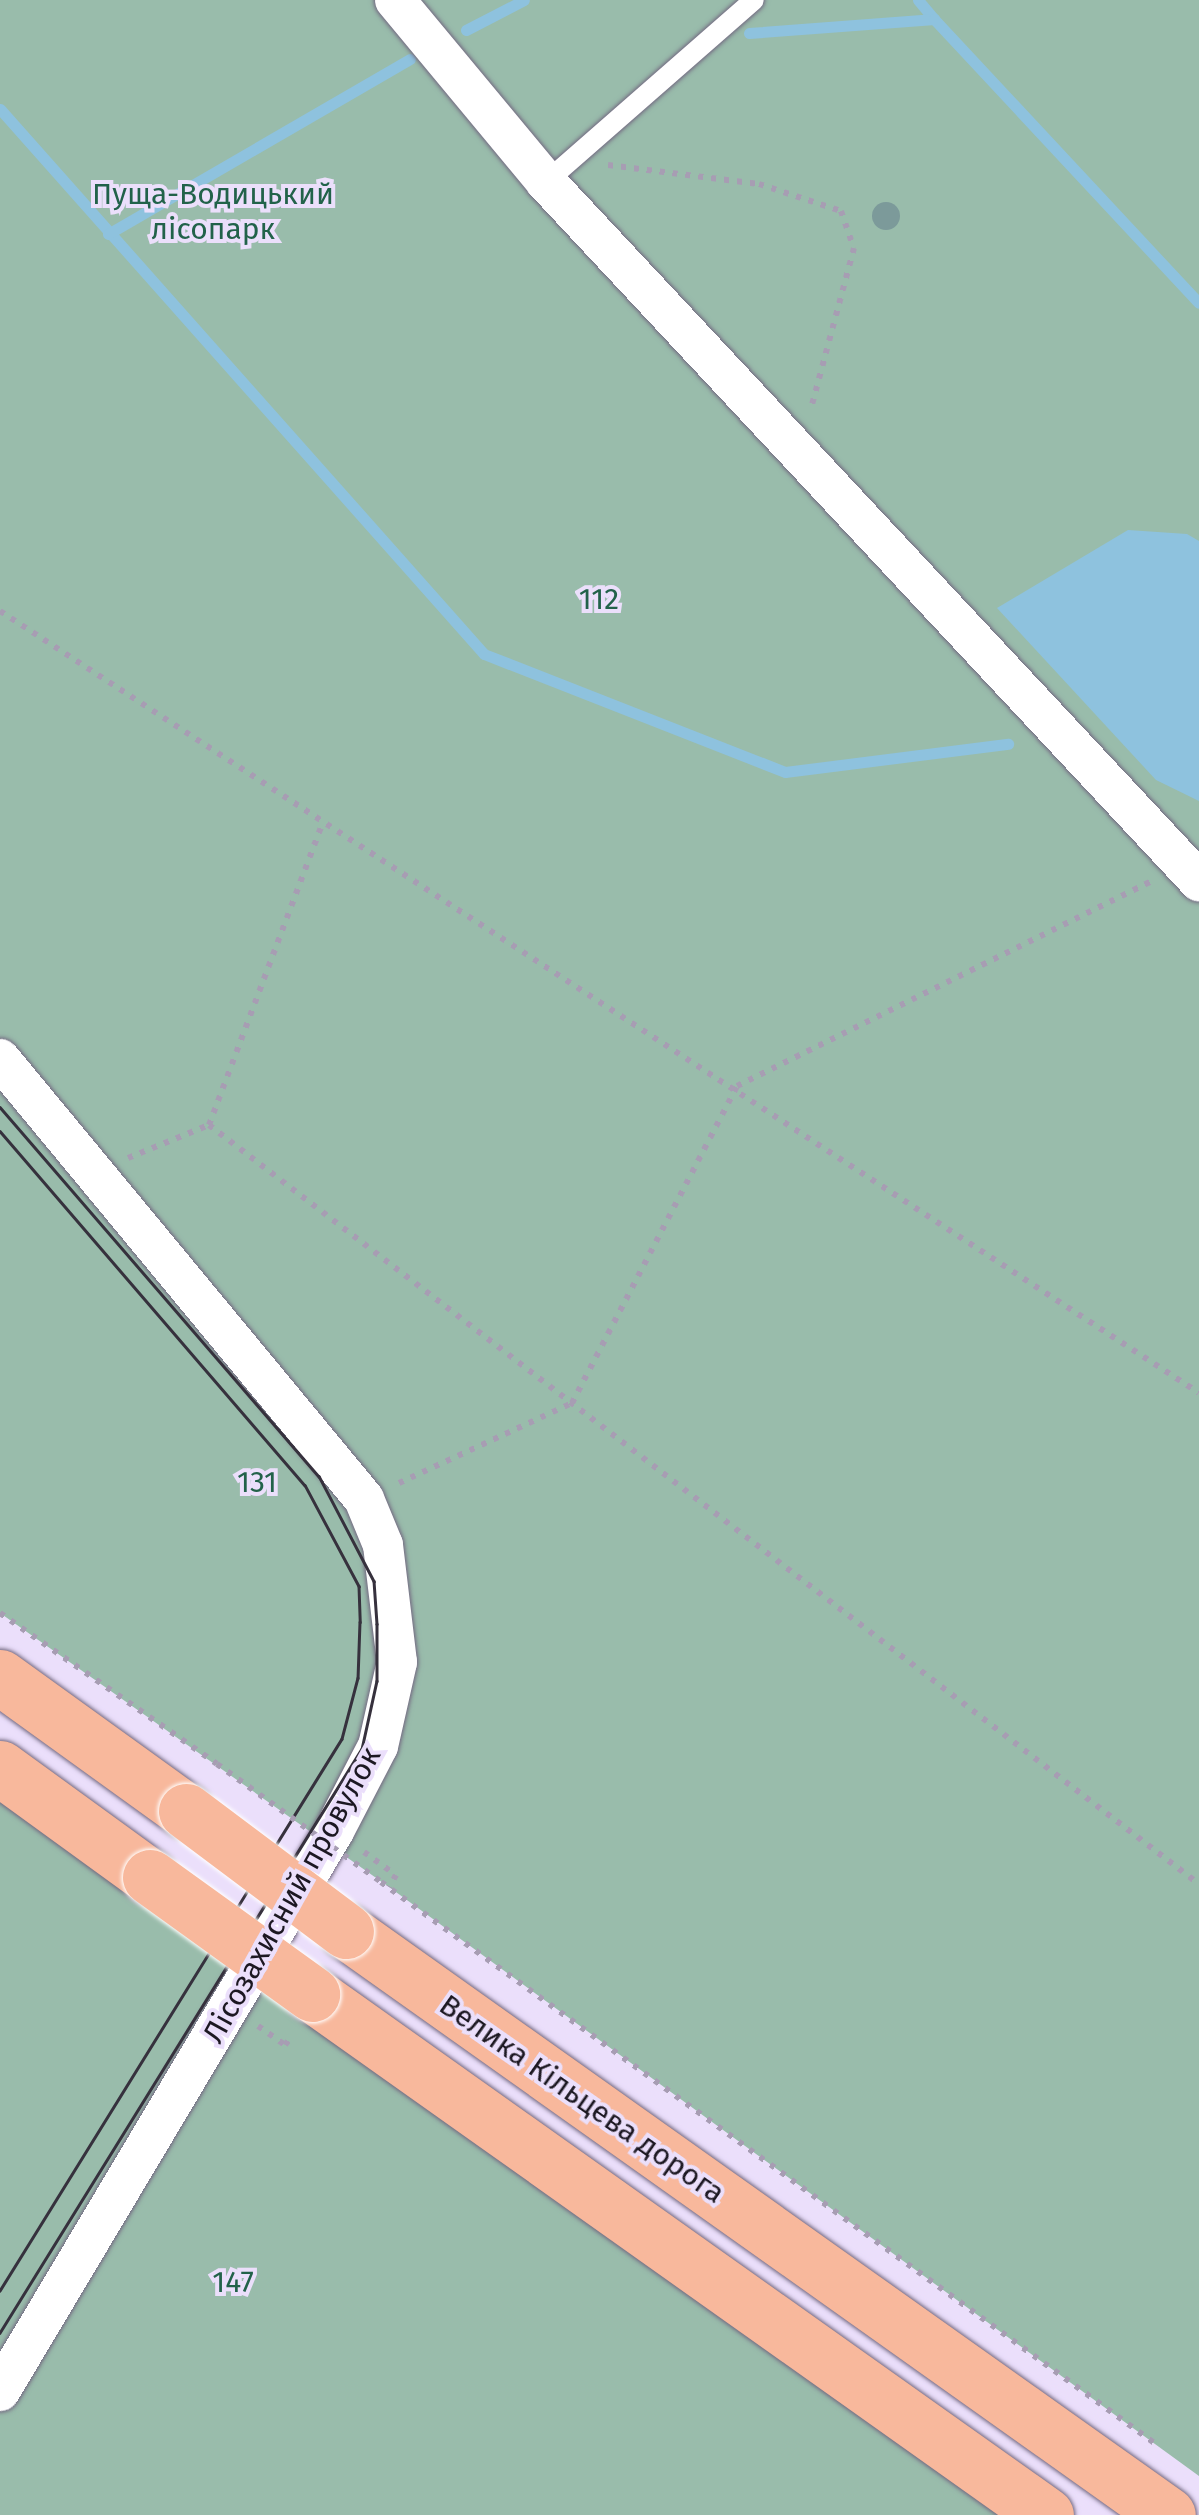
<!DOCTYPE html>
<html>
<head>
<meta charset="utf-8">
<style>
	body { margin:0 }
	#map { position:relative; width:1199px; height:2515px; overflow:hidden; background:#ebdffb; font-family:"Fira Sans",sans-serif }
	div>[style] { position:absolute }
	.green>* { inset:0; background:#99bcab }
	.water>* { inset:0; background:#8ec2de }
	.stream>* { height:11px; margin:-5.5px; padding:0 5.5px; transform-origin:5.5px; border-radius:5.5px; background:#8ec2de }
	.path>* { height:6px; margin-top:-3px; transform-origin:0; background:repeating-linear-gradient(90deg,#a79db3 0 5px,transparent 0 13px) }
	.roads { filter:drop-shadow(0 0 2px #736981) drop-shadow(0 0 2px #736981) }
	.service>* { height:20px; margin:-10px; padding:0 10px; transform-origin:10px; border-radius:10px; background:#fff }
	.minor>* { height:40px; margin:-20px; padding:0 20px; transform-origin:20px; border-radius:20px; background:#fff }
	.primary>* { height:55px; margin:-27.5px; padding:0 27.5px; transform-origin:27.5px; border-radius:27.5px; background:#f8b89c }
	.tram>* { height:2.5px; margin:-1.25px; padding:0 1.25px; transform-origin:1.25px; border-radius:1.25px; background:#36313d }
	.path-bridge>* { height:6px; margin-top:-3px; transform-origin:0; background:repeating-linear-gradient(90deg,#a79db3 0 5px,transparent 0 13px) }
	.bridges { filter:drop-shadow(0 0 2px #fff) drop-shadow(0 0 2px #fff) }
	.primary-bridge>* { height:55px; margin:-27.5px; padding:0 27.5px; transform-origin:27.5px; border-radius:27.5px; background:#f8b89c }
	.trees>* { width:28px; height:28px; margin:-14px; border-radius:50%; background:#7c9a9a }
	span { translate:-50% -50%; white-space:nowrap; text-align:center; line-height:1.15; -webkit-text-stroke:8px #ebdffb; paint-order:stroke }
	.park-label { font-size:30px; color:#22624a }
	.street-label { font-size:30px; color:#1c1822 }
</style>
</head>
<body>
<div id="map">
	<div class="green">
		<div style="clip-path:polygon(0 0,1199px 0,1199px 2476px,389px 1887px,0 1613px)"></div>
		<div style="clip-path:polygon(0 1768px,1046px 2515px,0 2515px)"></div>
	</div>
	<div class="water">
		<div style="clip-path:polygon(1128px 530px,1187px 534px,1199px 541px,1199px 801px,1156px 780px,997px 608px)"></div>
	</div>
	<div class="stream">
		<div style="left:918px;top:0;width:25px;rotate:50deg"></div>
		<div style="left:466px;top:30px;width:65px;rotate:-27.3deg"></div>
		<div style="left:749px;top:33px;width:186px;rotate:-4.3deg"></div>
		<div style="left:934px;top:19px;width:388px;rotate:47deg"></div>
		<div style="left:0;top:109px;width:729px;rotate:48.39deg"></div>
		<div style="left:484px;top:654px;width:323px;rotate:21.4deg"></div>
		<div style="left:785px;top:772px;width:225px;rotate:-7.2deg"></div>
		<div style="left:108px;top:234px;width:349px;rotate:-30.1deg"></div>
	</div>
	<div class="path">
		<div style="left:608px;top:165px;width:152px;rotate:7.2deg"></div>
		<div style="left:759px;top:184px;width:86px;rotate:18.2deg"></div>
		<div style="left:841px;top:211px;width:39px;rotate:71deg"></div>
		<div style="left:854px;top:248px;width:166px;rotate:105deg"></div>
		<div style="left:0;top:611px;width:1431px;rotate:33.11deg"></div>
		<div style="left:209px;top:1125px;width:1247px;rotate:37.48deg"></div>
		<div style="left:128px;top:1158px;width:87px;rotate:-22.2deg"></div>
		<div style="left:209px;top:1125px;width:322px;rotate:-69.4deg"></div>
		<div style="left:399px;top:1483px;width:191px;rotate:-24.8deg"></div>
		<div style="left:572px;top:1403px;width:357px;rotate:-62.5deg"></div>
		<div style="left:737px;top:1086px;width:461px;rotate:-26.3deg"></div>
		<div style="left:0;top:1613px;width:264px;rotate:34.8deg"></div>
		<div style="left:364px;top:1852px;width:39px;rotate:36deg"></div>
		<div style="left:396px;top:1875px;width:14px;rotate:120deg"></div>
		<div style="left:381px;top:1882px;width:959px;rotate:35.96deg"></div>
		<div style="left:258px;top:2026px;width:33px;rotate:35deg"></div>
		<div style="left:285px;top:2045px;width:11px;rotate:-52deg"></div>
	</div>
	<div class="roads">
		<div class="service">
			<div style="left:546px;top:182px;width:276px;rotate:-41.2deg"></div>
		</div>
		<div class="minor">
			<div style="left:395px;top:0;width:236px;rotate:50.3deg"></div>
			<div style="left:546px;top:182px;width:957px;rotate:46.95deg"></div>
			<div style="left:0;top:1059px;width:571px;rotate:50.4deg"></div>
			<div style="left:364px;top:1499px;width:50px;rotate:67.6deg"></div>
			<div style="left:383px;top:1545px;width:118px;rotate:83.2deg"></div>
			<div style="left:397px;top:1662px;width:86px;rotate:102.7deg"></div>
			<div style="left:378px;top:1746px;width:96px;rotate:117.4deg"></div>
			<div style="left:334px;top:1831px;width:652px;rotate:120.81deg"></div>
		</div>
		<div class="primary">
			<div style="left:0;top:1677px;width:229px;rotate:35.8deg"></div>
			<div style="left:0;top:1768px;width:185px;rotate:36deg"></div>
			<div style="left:346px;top:1931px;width:1008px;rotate:35.39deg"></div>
			<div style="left:312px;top:1994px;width:900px;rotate:35.37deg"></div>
		</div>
	</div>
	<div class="tram">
		<div style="left:0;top:1107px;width:488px;rotate:49.2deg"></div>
		<div style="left:319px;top:1476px;width:119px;rotate:62.4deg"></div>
		<div style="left:374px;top:1581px;width:43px;rotate:86deg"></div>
		<div style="left:377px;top:1624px;width:57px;rotate:90deg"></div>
		<div style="left:377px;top:1681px;width:70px;rotate:102.4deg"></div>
		<div style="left:362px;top:1749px;width:687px;rotate:121.79deg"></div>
		<div style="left:0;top:1131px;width:467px;rotate:49.3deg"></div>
		<div style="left:305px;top:1485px;width:115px;rotate:61.9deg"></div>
		<div style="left:359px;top:1586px;width:36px;rotate:88deg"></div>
		<div style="left:360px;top:1622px;width:56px;rotate:92deg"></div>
		<div style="left:358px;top:1678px;width:63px;rotate:104.7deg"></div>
		<div style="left:342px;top:1739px;width:649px;rotate:121.78deg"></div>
	</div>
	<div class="path-bridge">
		<div style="left:217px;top:1764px;width:202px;rotate:35.7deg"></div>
	</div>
	<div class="bridges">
		<div class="primary-bridge">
			<div style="left:186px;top:1811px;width:200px;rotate:36.9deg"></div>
			<div style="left:150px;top:1877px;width:200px;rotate:35.8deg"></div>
		</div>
	</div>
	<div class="trees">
		<div style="left:886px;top:216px"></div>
	</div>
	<div class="park-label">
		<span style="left:213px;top:211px">Пуща-Водицький<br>лісопарк</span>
		<span style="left:599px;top:599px">112</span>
		<span style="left:257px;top:1482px">131</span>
		<span style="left:233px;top:2282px">147</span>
	</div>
	<div class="street-label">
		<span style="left:292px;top:1895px;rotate:-61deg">Лісозахисний провулок</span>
		<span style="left:582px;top:2099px;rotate:35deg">Велика Кільцева дорога</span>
	</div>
</div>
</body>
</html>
